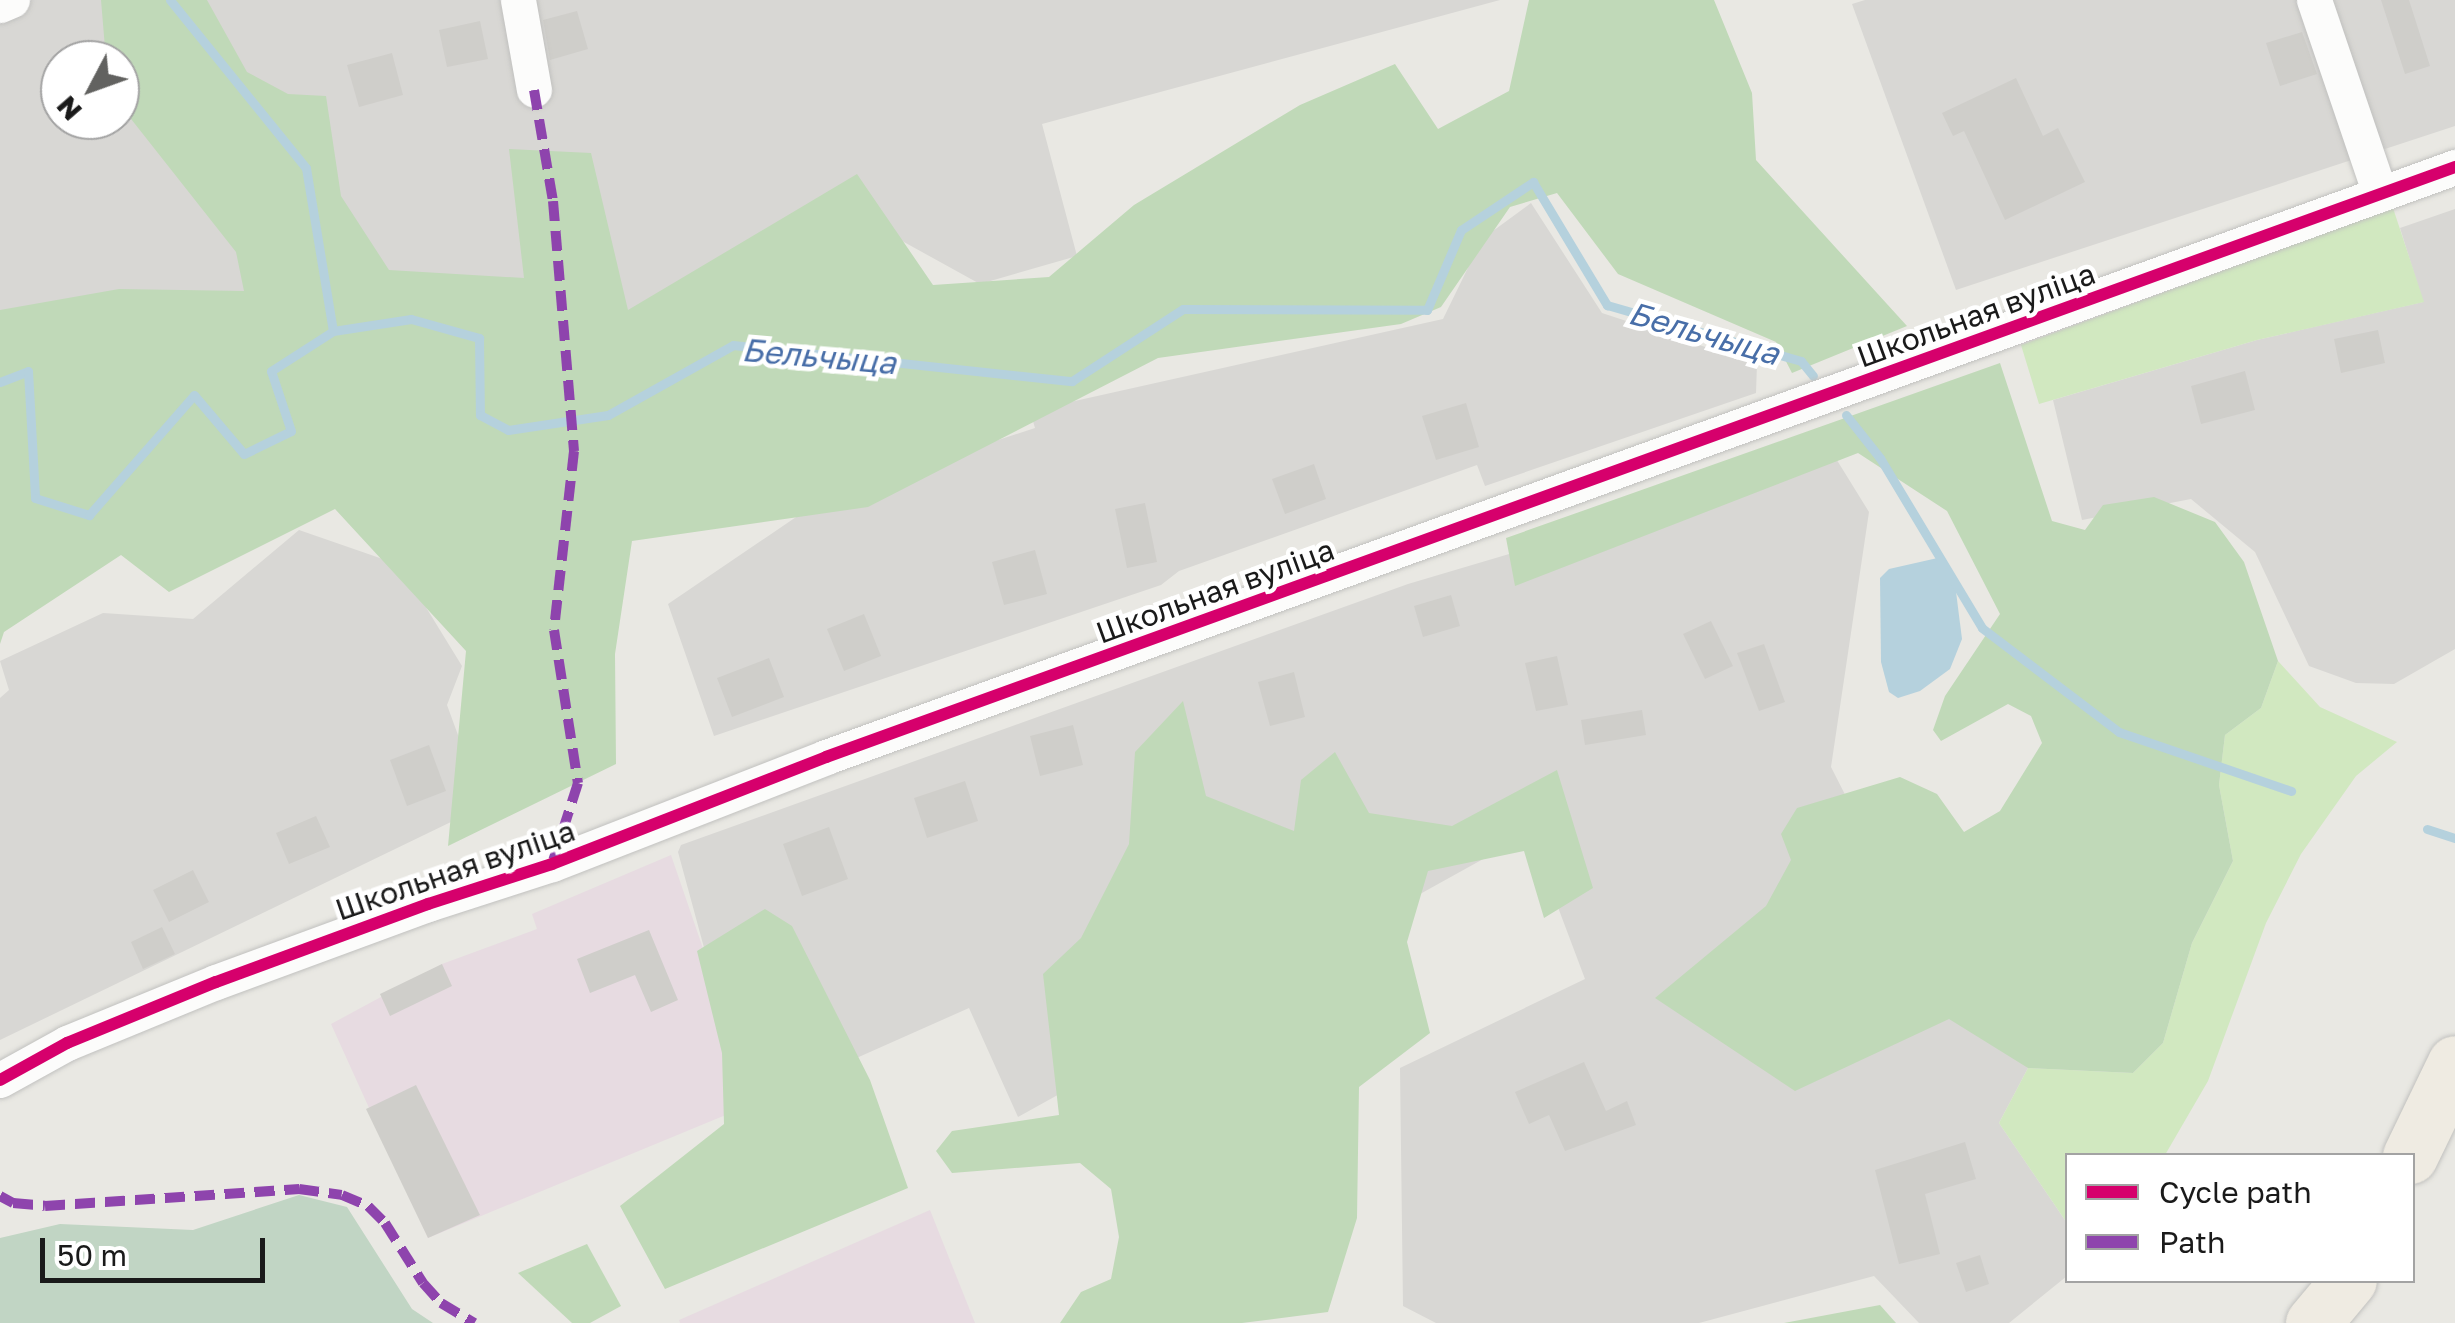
<!DOCTYPE html>
<html>
<head>
<meta charset="utf-8">
<style>
	body { margin:0 }
	#map { position:relative; width:2455px; height:1323px; overflow:hidden; background:#e9e8e3; font-family:"Golos Text",sans-serif }
	div>[style] { position:absolute }
	.residential>* { inset:0; background:#d8d7d4 }
	.industrial>* { inset:0; background:#e7dbe1 }
	.grass>* { inset:0; background:#d1e8c0 }
	.forest>* { inset:0; background:#c0d9b8 }
	.cemetery>* { inset:0; background:#c1d5c4 }
	.water>* { inset:0; background:#b5d1dd }
	.stream>* { height:9px; margin:-4.5px; padding:0 4.5px; transform-origin:4.5px; border-radius:4.5px; background:#b5d1dd }
	.building>* { inset:0; background:#cfceca }
	.roads { filter:drop-shadow(0 0 2px #c1c1bf) drop-shadow(0 0 2px #c1c1bf) }
	.street>* { height:35px; margin:-17.5px; padding:0 17.5px; transform-origin:17.5px; border-radius:17.5px; background:#fcfcfb }
	.primary>* { height:55px; margin:-27.5px; padding:0 27.5px; transform-origin:27.5px; border-radius:27.5px; background:#efebe2 }
	.quiet>* { height:10px; margin-top:-5px; transform-origin:0; background:repeating-linear-gradient(90deg,#8e44ad 0 20px,transparent 0 30px) }
	.cycleway>* { height:12px; margin:-6px; padding:0 6px; transform-origin:6px; border-radius:6px; background:#d6006c }
	span { translate:-50% -50%; white-space:nowrap; text-align:center; line-height:1.15; -webkit-text-stroke:9px #fff; paint-order:stroke }
	.street-label { font-size:30px; color:#1a1a1a }
	.water-label { font-size:32px; color:#486ea8; font-style:italic }
	.legend { position:absolute; left:2065px; top:1153px; width:350px; height:130px; box-sizing:border-box; background:#fff; border:2px solid #a3a3a3; margin:0; padding:12px 18px; list-style:none; font-size:30px; color:#1a1a1a }
	.legend li { display:flex; align-items:center; gap:20px; height:50px }
	.legend b { width:50px; border:2px solid #a3a3a3 }
	.north { position:absolute; left:40px; top:40px; width:100px; height:100px; box-sizing:border-box; background:#fff; border:2px solid #a3a3a3; border-radius:50%; rotate:229deg; font-size:28px; font-weight:700; line-height:40px; text-align:center; color:#1a1a1a }
	.north::after { content:''; display:block; margin:auto; width:35px; height:45px; background:#626260; clip-path:polygon(50% 0,100% 100%,50% 72%,0 100%) }
	.scale { position:absolute; left:40px; top:1238px; width:225px; height:45px; box-sizing:border-box; border:5px solid #1a1a1a; border-top:0; padding-left:12px; font-size:30px; line-height:35px; white-space:nowrap; color:#1a1a1a; -webkit-text-stroke:8px #fff; paint-order:stroke }
</style>
</head>
<body>
<div id="map">
	<div class="residential">
		<div style="clip-path:polygon(evenodd,0 0,1500px 0,1042px 124px,1077px 256px,980px 284px,826px 199px,596px 344px,0 354px,0 0,60px 60px,120px 60px,120px 120px,60px 120px,60px 60px)"></div>
		<div style="clip-path:polygon(1865px 0,2455px 0,2455px 126px,1956px 290px,1852px 4px)"></div>
		<div style="clip-path:polygon(1531px 203px,1602px 313px,1757px 364px,1756px 393px,1485px 486px,1477px 465px,1179px 571px,1161px 585px,714px 736px,668px 604px,827px 496px,1035px 428px,1030px 411px,1443px 319px,1482px 239px)"></div>
		<div style="clip-path:polygon(2455px 209px,2455px 649px,2394px 684px,2356px 683px,2309px 666px,2255px 552px,2191px 499px,2082px 520px,2053px 400px,2257px 340px,2423px 302px,2400px 228px)"></div>
		<div style="clip-path:polygon(1835px 457px,1869px 512px,1831px 767px,1922px 946px,2028px 1068px,1999px 1123px,2067px 1223px,2067px 1276px,2009px 1323px,1919px 1323px,1874px 1276px,1699px 1323px,1436px 1323px,1403px 1306px,1400px 1068px,1585px 979px,1530px 833px,1018px 1117px,969px 1008px,762px 1100px,709px 966px,678px 852px,681px 845px,1408px 584px)"></div>
		<div style="clip-path:polygon(299px 530px,400px 565px,462px 666px,447px 705px,484px 806px,0 1040px,0 698px,9px 690px,0 661px,103px 613px,193px 619px)"></div>
	</div>
	<div class="industrial">
		<div style="clip-path:polygon(671px 855px,709px 966px,762px 1100px,428px 1238px,331px 1024px,442px 964px,537px 929px,532px 914px)"></div>
		<div style="clip-path:polygon(930px 1210px,975px 1323px,680px 1323px,679px 1320px)"></div>
	</div>
	<div class="grass">
		<div style="clip-path:polygon(2393px 208px,2424px 302px,2257px 340px,2039px 404px,2021px 345px)"></div>
		<div style="clip-path:polygon(2278px 661px,2320px 707px,2397px 742px,2356px 776px,2301px 854px,2266px 923px,2208px 1081px,2165px 1155px,2068px 1156px,2067px 1223px,1999px 1123px,2028px 1068px,2133px 1073px,2163px 1043px,2192px 943px,2233px 861px,2219px 785px,2225px 735px,2261px 708px)"></div>
	</div>
	<div class="forest">
		<div style="clip-path:polygon(101px 0,207px 0,247px 72px,288px 94px,326px 96px,341px 196px,389px 270px,524px 278px,509px 149px,591px 153px,628px 310px,857px 174px,933px 285px,1049px 277px,1134px 205px,1300px 105px,1395px 64px,1438px 129px,1509px 91px,1529px 0,1714px 0,1752px 93px,1756px 160px,1907px 326px,1792px 373px,1776px 342px,1618px 274px,1557px 193px,1510px 207px,1441px 307px,1401px 324px,1158px 358px,868px 507px,632px 541px,615px 654px,616px 764px,448px 846px,466px 651px,335px 509px,169px 592px,121px 555px,4px 632px,0 644px,0 310px,119px 289px,244px 291px,236px 252px,120px 105px,120px 60px,106px 60px)"></div>
		<div style="clip-path:polygon(2000px 363px,2052px 521px,2085px 530px,2103px 505px,2154px 497px,2215px 522px,2244px 562px,2278px 661px,2261px 708px,2225px 735px,2219px 785px,2233px 861px,2192px 943px,2163px 1043px,2133px 1073px,2028px 1068px,1949px 1019px,1795px 1091px,1655px 998px,1766px 906px,1791px 860px,1781px 834px,1797px 808px,1900px 777px,1937px 794px,1964px 832px,2000px 811px,2042px 743px,2031px 716px,2008px 704px,1941px 741px,1933px 730px,1945px 696px,2000px 614px,1947px 511px,1858px 453px,1515px 586px,1506px 538px)"></div>
		<div style="clip-path:polygon(1183px 701px,1206px 796px,1294px 831px,1301px 780px,1335px 752px,1369px 813px,1452px 826px,1557px 770px,1593px 888px,1544px 918px,1524px 851px,1428px 871px,1407px 942px,1430px 1033px,1359px 1087px,1357px 1218px,1328px 1312px,1242px 1323px,1060px 1323px,1081px 1292px,1111px 1279px,1119px 1237px,1111px 1189px,1080px 1163px,952px 1173px,936px 1151px,952px 1131px,1059px 1115px,1043px 974px,1081px 938px,1129px 844px,1135px 752px)"></div>
		<div style="clip-path:polygon(765px 909px,792px 926px,870px 1080px,908px 1188px,665px 1289px,620px 1206px,724px 1124px,722px 1053px,697px 951px)"></div>
		<div style="clip-path:polygon(587px 1244px,621px 1306px,590px 1323px,572px 1323px,518px 1273px)"></div>
		<div style="clip-path:polygon(1880px 1305px,1896px 1323px,1784px 1323px)"></div>
	</div>
	<div class="cemetery">
		<div style="clip-path:polygon(299px 1195px,347px 1207px,412px 1309px,433px 1323px,0 1323px,0 1238px,60px 1224px,193px 1230px)"></div>
	</div>
	<div class="water">
		<div style="clip-path:polygon(1942px 557px,1954px 576px,1962px 639px,1950px 669px,1920px 691px,1898px 698px,1889px 692px,1881px 662px,1880px 578px,1889px 569px)"></div>
	</div>
	<div class="stream">
		<div style="left:170px;top:0;width:216px;rotate:51deg"></div>
		<div style="left:306px;top:168px;width:165px;rotate:80.6deg"></div>
		<div style="left:0;top:382px;width:30px;rotate:-21deg"></div>
		<div style="left:28px;top:371px;width:127px;rotate:86.8deg"></div>
		<div style="left:35px;top:498px;width:57px;rotate:17.5deg"></div>
		<div style="left:89px;top:515px;width:159px;rotate:-48.8deg"></div>
		<div style="left:194px;top:395px;width:77px;rotate:49.7deg"></div>
		<div style="left:244px;top:454px;width:52px;rotate:-26.1deg"></div>
		<div style="left:291px;top:431px;width:63px;rotate:-108.4deg"></div>
		<div style="left:271px;top:371px;width:74px;rotate:-32.8deg"></div>
		<div style="left:333px;top:331px;width:79px;rotate:-8.7deg"></div>
		<div style="left:411px;top:319px;width:71px;rotate:15.6deg"></div>
		<div style="left:479px;top:338px;width:77px;rotate:89.3deg"></div>
		<div style="left:480px;top:415px;width:32px;rotate:28deg"></div>
		<div style="left:508px;top:430px;width:101px;rotate:-8.5deg"></div>
		<div style="left:608px;top:415px;width:143px;rotate:-29.2deg"></div>
		<div style="left:733px;top:345px;width:341px;rotate:6.1deg"></div>
		<div style="left:1072px;top:381px;width:132px;rotate:-33deg"></div>
		<div style="left:1183px;top:309px;width:244px;rotate:0.2deg"></div>
		<div style="left:1427px;top:310px;width:87px;rotate:-67deg"></div>
		<div style="left:1461px;top:230px;width:87px;rotate:-33.7deg"></div>
		<div style="left:1533px;top:182px;width:144px;rotate:59deg"></div>
		<div style="left:1607px;top:305px;width:202px;rotate:16.1deg"></div>
		<div style="left:1801px;top:361px;width:19px;rotate:51deg"></div>
		<div style="left:1846px;top:415px;width:55px;rotate:51.7deg"></div>
		<div style="left:1880px;top:458px;width:198px;rotate:59deg"></div>
		<div style="left:1982px;top:628px;width:172px;rotate:37.2deg"></div>
		<div style="left:2119px;top:732px;width:182px;rotate:18.9deg"></div>
		<div style="left:2427px;top:829px;width:29px;rotate:18deg"></div>
	</div>
	<div class="building">
		<div style="clip-path:polygon(2381px 0,2409px 0,2430px 66px,2405px 74px)"></div>
		<div style="clip-path:polygon(577px 11px,588px 49px,550px 60px,543px 20px)"></div>
		<div style="clip-path:polygon(480px 21px,488px 59px,447px 67px,439px 30px)"></div>
		<div style="clip-path:polygon(2302px 32px,2317px 74px,2280px 86px,2266px 43px)"></div>
		<div style="clip-path:polygon(392px 53px,403px 95px,359px 107px,347px 65px)"></div>
		<div style="clip-path:polygon(2016px 78px,2043px 136px,2058px 128px,2085px 182px,2005px 220px,1964px 131px,1953px 136px,1942px 113px)"></div>
		<div style="clip-path:polygon(2378px 330px,2385px 363px,2341px 373px,2334px 339px)"></div>
		<div style="clip-path:polygon(2245px 371px,2255px 410px,2201px 424px,2191px 386px)"></div>
		<div style="clip-path:polygon(1466px 403px,1479px 447px,1436px 460px,1422px 416px)"></div>
		<div style="clip-path:polygon(1314px 464px,1326px 499px,1285px 514px,1272px 479px)"></div>
		<div style="clip-path:polygon(1145px 503px,1157px 562px,1127px 568px,1115px 509px)"></div>
		<div style="clip-path:polygon(1035px 550px,1047px 594px,1004px 605px,992px 562px)"></div>
		<div style="clip-path:polygon(1451px 595px,1460px 626px,1423px 637px,1414px 606px)"></div>
		<div style="clip-path:polygon(864px 614px,881px 656px,844px 671px,827px 629px)"></div>
		<div style="clip-path:polygon(1711px 621px,1733px 666px,1705px 679px,1683px 634px)"></div>
		<div style="clip-path:polygon(1764px 644px,1785px 702px,1759px 711px,1737px 653px)"></div>
		<div style="clip-path:polygon(1557px 656px,1568px 705px,1536px 711px,1525px 663px)"></div>
		<div style="clip-path:polygon(769px 658px,784px 697px,732px 717px,717px 678px)"></div>
		<div style="clip-path:polygon(1294px 672px,1305px 717px,1270px 726px,1258px 682px)"></div>
		<div style="clip-path:polygon(1642px 710px,1646px 735px,1585px 745px,1581px 720px)"></div>
		<div style="clip-path:polygon(1073px 725px,1083px 765px,1040px 776px,1030px 736px)"></div>
		<div style="clip-path:polygon(429px 745px,446px 791px,407px 806px,390px 760px)"></div>
		<div style="clip-path:polygon(965px 781px,978px 821px,927px 838px,914px 798px)"></div>
		<div style="clip-path:polygon(316px 816px,330px 847px,289px 864px,276px 833px)"></div>
		<div style="clip-path:polygon(829px 827px,848px 879px,802px 896px,783px 844px)"></div>
		<div style="clip-path:polygon(193px 870px,209px 902px,169px 922px,153px 890px)"></div>
		<div style="clip-path:polygon(162px 927px,175px 954px,143px 969px,131px 942px)"></div>
		<div style="clip-path:polygon(649px 930px,678px 1000px,651px 1012px,635px 975px,590px 993px,577px 959px)"></div>
		<div style="clip-path:polygon(442px 964px,452px 986px,390px 1016px,380px 994px)"></div>
		<div style="clip-path:polygon(1584px 1062px,1606px 1111px,1627px 1101px,1636px 1125px,1565px 1151px,1549px 1115px,1529px 1124px,1515px 1092px)"></div>
		<div style="clip-path:polygon(416px 1085px,480px 1215px,428px 1238px,366px 1109px)"></div>
		<div style="clip-path:polygon(1965px 1142px,1976px 1179px,1925px 1194px,1940px 1254px,1899px 1264px,1875px 1170px)"></div>
		<div style="clip-path:polygon(1980px 1255px,1989px 1284px,1966px 1292px,1956px 1263px)"></div>
	</div>
	<div class="roads">
		<div class="street">
			<div style="left:518px;top:0;width:91px;rotate:79.9deg"></div>
			<div style="left:2314px;top:0;width:205px;rotate:71.2deg"></div>
			<div style="left:0;top:5px;width:13px;rotate:-23deg"></div>
			<div style="left:0;top:1080px;width:77px;rotate:-28.9deg"></div>
			<div style="left:67px;top:1043px;width:161px;rotate:-22.3deg"></div>
			<div style="left:216px;top:982px;width:226px;rotate:-20.2deg"></div>
			<div style="left:428px;top:904px;width:130px;rotate:-17.9deg"></div>
			<div style="left:552px;top:864px;width:294px;rotate:-21.3deg"></div>
			<div style="left:826px;top:757px;width:1733px;rotate:-19.91deg"></div>
		</div>
		<div class="primary">
			<div style="left:2410px;top:1156px;width:103px;rotate:-64.2deg"></div>
			<div style="left:2313px;top:1323px;width:56px;rotate:-50.1deg"></div>
		</div>
	</div>
	<div class="quiet">
		<div style="left:534px;top:90px;width:113px;rotate:80.3deg"></div>
		<div style="left:553px;top:201px;width:251px;rotate:85.2deg"></div>
		<div style="left:574px;top:451px;width:180px;rotate:96.4deg"></div>
		<div style="left:554px;top:630px;width:155px;rotate:81.1deg"></div>
		<div style="left:578px;top:783px;width:85px;rotate:107.8deg"></div>
		<div style="left:0;top:1196px;width:15px;rotate:28deg"></div>
		<div style="left:13px;top:1203px;width:32px;rotate:5deg"></div>
		<div style="left:45px;top:1206px;width:255px;rotate:-3.8deg"></div>
		<div style="left:299px;top:1189px;width:43px;rotate:7.9deg"></div>
		<div style="left:342px;top:1195px;width:28px;rotate:23deg"></div>
		<div style="left:368px;top:1206px;width:24px;rotate:45deg"></div>
		<div style="left:385px;top:1223px;width:71px;rotate:57.7deg"></div>
		<div style="left:423px;top:1283px;width:27px;rotate:48deg"></div>
		<div style="left:441px;top:1303px;width:39px;rotate:31deg"></div>
	</div>
	<div class="cycleway">
		<div style="left:0;top:1080px;width:77px;rotate:-28.9deg"></div>
		<div style="left:67px;top:1043px;width:161px;rotate:-22.3deg"></div>
		<div style="left:216px;top:982px;width:226px;rotate:-20.2deg"></div>
		<div style="left:428px;top:904px;width:130px;rotate:-17.9deg"></div>
		<div style="left:552px;top:864px;width:294px;rotate:-21.3deg"></div>
		<div style="left:826px;top:757px;width:1733px;rotate:-19.91deg"></div>
	</div>
	<div class="street-label">
		<span style="left:1976px;top:315px;rotate:-20deg">Школьная вуліца</span>
		<span style="left:1215px;top:591px;rotate:-20deg">Школьная вуліца</span>
		<span style="left:455px;top:870px;rotate:-19deg">Школьная вуліца</span>
	</div>
	<div class="water-label">
		<span style="left:1704px;top:333px;rotate:16deg">Бельчыца</span>
		<span style="left:819px;top:356px;rotate:5deg">Бельчыца</span>
	</div>
	<ul class="legend">
	<li><b style="height:12px;background:#d6006c"></b>Cycle path</li>
	<li><b style="height:12px;background:#8e44ad"></b>Path</li>
	</ul>
	<div class="north">N</div>
	<div class="scale">50 m</div>
</div>
</body>
</html>
